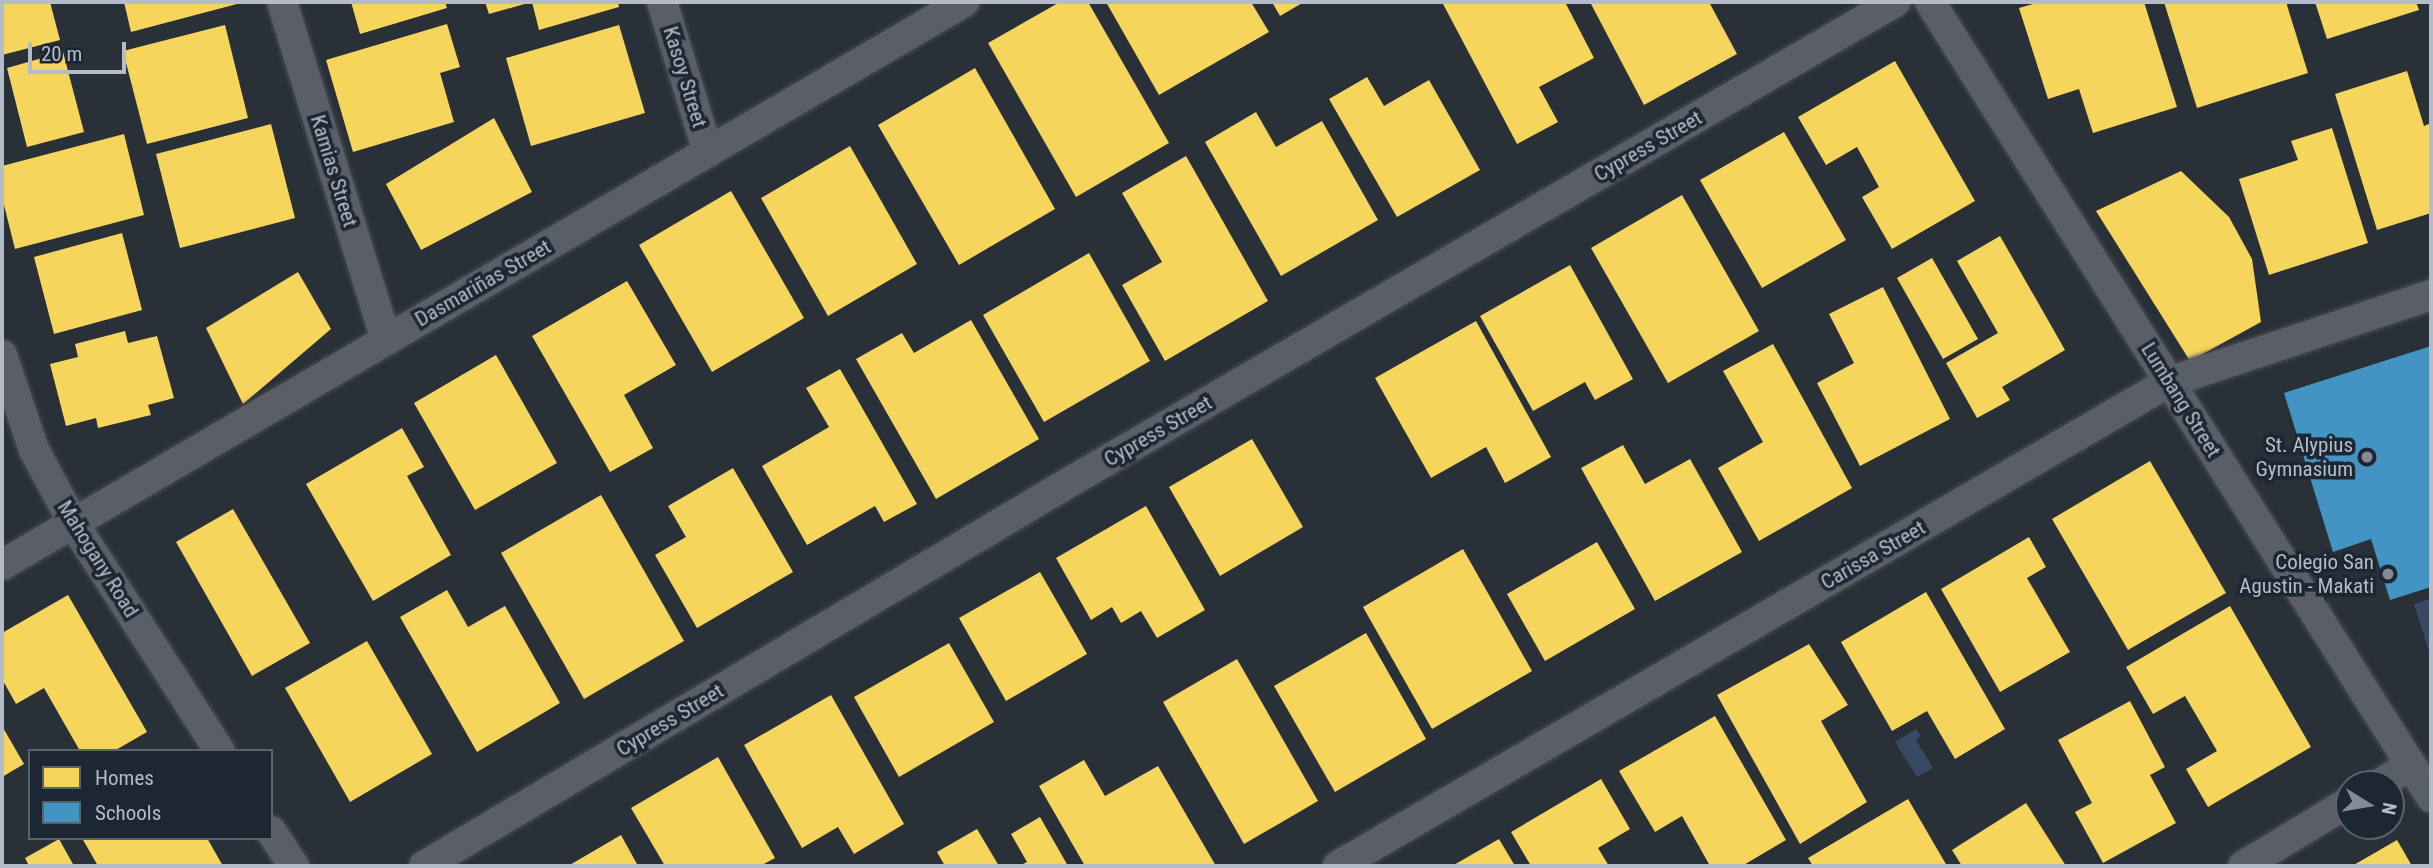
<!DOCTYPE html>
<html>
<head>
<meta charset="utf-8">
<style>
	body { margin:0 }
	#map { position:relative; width:2433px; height:868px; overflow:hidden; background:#2a3038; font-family:"Roboto Condensed",sans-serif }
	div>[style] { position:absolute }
	.water>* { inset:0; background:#384963 }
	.homes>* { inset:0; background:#f6d55c }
	.schools>* { inset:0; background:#4393c3 }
	.roads { filter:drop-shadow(0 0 2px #484c53) drop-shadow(0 0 2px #484c53) }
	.street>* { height:30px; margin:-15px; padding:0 15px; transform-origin:15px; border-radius:15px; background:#5a5e66 }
	.dots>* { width:19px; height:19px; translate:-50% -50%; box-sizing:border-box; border:4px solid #1d2633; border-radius:50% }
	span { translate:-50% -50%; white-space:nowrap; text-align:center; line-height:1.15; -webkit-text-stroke:7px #1d2633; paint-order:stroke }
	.street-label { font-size:21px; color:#b4bcc9 }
	.poi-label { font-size:21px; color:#b4bcc9 }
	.right { translate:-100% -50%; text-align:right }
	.frame { position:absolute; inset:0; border:4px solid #b4bcc9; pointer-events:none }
	.legend { position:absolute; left:28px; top:749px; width:245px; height:91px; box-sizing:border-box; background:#1d2633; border:2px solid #59626f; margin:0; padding:9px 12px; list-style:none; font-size:21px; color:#b4bcc9 }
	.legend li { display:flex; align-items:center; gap:14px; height:35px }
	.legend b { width:35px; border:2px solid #59626f }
	.north { position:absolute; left:2335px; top:770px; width:70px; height:70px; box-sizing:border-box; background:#1d2633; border:2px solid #59626f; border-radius:50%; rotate:101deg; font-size:19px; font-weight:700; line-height:28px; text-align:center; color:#b4bcc9 }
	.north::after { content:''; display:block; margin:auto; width:24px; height:32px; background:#848b96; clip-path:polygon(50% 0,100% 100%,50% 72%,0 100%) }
	.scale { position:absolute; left:28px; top:42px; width:98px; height:32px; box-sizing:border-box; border:4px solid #b4bcc9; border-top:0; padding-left:9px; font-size:21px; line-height:24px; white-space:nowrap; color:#b4bcc9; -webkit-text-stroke:5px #1d2633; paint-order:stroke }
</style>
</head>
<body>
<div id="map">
	<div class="water">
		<div style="clip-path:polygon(2431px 599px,2431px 658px,2414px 604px)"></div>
		<div style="clip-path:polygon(1916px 729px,1921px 736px,1916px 740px,1933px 768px,1917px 777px,1895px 742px)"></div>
	</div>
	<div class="homes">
		<div style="clip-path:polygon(2px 2px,50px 2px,60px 40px,2px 55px)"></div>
		<div style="clip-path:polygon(124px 2px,236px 2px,237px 4px,131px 32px)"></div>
		<div style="clip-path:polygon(351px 2px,445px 2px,447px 8px,360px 34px)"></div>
		<div style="clip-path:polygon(485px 2px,528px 2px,528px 3px,489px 14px)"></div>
		<div style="clip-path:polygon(532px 2px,618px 2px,619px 7px,539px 30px)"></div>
		<div style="clip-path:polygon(1060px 2px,1088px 2px,1169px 143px,1076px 197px,988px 43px)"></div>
		<div style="clip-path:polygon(1106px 2px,1251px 2px,1269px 32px,1159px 95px)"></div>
		<div style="clip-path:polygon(1272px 2px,1304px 2px,1280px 16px)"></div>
		<div style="clip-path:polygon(1442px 2px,1565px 2px,1594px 58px,1539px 87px,1558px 122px,1517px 144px)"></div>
		<div style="clip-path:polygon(1590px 2px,1709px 2px,1737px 54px,1644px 105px)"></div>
		<div style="clip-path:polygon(2040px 2px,2144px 2px,2177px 107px,2093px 133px,2079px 89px,2048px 99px,2019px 8px)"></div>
		<div style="clip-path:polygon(2164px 2px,2286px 2px,2308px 73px,2197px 108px)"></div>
		<div style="clip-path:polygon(2315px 2px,2416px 2px,2419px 10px,2327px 39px)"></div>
		<div style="clip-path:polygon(447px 24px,460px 67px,440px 73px,454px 122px,353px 152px,326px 60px)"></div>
		<div style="clip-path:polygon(225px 25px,248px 118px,147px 144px,123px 51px)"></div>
		<div style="clip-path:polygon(619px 25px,645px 113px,531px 146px,506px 58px)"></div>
		<div style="clip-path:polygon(63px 52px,84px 132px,27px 147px,7px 68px)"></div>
		<div style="clip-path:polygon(1895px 61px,1975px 201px,1892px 249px,1862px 197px,1879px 187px,1857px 147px,1826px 165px,1798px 117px)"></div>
		<div style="clip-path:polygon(975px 68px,1055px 209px,959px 265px,878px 125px)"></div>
		<div style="clip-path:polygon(2407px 71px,2424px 126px,2431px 123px,2431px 213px,2377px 230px,2335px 94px)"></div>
		<div style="clip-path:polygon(1367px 77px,1384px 106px,1429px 80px,1480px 170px,1397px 217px,1329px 99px)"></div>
		<div style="clip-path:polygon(1256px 112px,1276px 147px,1322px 121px,1378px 220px,1281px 276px,1205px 142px)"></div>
		<div style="clip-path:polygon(494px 118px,532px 192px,421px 250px,386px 184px)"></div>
		<div style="clip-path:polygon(271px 124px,295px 218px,180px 248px,156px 154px)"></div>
		<div style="clip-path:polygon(2332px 128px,2368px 243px,2269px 275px,2239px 179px,2298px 160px,2291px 141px)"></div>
		<div style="clip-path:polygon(1784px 132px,1846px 240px,1762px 288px,1700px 180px)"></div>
		<div style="clip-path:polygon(124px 134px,144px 215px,15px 249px,2px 197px,2px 166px)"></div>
		<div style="clip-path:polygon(850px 146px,917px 264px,828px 316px,761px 198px)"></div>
		<div style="clip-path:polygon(1186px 156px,1268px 301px,1165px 361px,1122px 285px,1162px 262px,1122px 193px)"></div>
		<div style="clip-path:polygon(2181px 171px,2229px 217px,2252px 259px,2261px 322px,2190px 361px,2096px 211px)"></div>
		<div style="clip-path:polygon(731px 191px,804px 318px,712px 372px,639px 245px)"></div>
		<div style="clip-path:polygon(1682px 195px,1759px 331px,1668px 383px,1591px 248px)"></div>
		<div style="clip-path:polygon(122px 233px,142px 310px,54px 334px,34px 257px)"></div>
		<div style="clip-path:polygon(2000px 236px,2065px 350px,2002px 387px,2010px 400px,1977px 418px,1946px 363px,1998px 333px,1957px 261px)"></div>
		<div style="clip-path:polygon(1089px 253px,1150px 361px,1044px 422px,983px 315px)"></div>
		<div style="clip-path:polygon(1932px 258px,1978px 339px,1943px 359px,1897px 278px)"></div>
		<div style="clip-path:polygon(1570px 265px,1633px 379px,1595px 400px,1585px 382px,1533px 411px,1480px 316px)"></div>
		<div style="clip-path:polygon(298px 272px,331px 329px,243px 404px,206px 328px)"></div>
		<div style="clip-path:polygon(627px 281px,676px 365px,624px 395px,653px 448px,610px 472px,532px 336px)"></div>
		<div style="clip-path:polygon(1883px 287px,1950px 419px,1860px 466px,1817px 383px,1854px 363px,1829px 314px)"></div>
		<div style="clip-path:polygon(971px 320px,1039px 439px,936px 499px,856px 359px,902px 333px,914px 353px)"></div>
		<div style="clip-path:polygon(1476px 321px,1551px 457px,1505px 483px,1486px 447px,1431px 478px,1375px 378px)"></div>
		<div style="clip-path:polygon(125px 331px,128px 343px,157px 336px,174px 398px,148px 405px,151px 415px,98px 428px,96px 418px,66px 426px,50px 364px,78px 357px,75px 344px)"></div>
		<div style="clip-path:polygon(1773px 344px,1852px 488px,1759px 541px,1718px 468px,1763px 442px,1723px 371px)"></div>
		<div style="clip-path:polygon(496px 355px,557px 463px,475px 510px,414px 403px)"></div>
		<div style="clip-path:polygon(840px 369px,917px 504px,884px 522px,875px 506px,807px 545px,762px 466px,829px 427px,806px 388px)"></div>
		<div style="clip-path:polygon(402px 428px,424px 467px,407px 476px,451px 555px,373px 601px,306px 484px)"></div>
		<div style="clip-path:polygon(1252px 439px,1303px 527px,1220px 576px,1169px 487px)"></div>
		<div style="clip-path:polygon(1623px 445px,1645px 484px,1690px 459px,1742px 552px,1655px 601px,1581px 468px)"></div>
		<div style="clip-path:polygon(2150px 461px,2226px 593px,2128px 650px,2052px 519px)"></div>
		<div style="clip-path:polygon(733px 468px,793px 572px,697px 628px,655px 555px,686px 537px,668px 506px)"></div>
		<div style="clip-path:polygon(601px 495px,684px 641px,584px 699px,501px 553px)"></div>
		<div style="clip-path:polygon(1146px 506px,1205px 610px,1157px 638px,1141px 611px,1121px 623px,1112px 607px,1091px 620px,1056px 558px)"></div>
		<div style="clip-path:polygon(233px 509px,310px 643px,252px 676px,176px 542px)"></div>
		<div style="clip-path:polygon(2029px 537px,2046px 567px,2027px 578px,2070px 652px,2000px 692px,1941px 589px)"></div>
		<div style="clip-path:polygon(1597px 542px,1635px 609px,1545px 661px,1507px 594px)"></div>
		<div style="clip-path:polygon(1463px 549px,1532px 671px,1432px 729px,1363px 607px)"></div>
		<div style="clip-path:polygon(1040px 572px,1087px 654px,1006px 701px,959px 618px)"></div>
		<div style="clip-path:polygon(447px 590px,468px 627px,505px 606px,560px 703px,477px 752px,400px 617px)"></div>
		<div style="clip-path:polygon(1926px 592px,2005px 729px,1955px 759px,1927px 711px,1892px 731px,1841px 642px)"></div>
		<div style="clip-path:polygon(68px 595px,147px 732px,114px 751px,80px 751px,44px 688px,16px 704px,2px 679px,2px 633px)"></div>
		<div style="clip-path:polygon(2230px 606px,2311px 747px,2208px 807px,2186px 769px,2217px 751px,2185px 696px,2153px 714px,2126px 667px)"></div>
		<div style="clip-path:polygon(1366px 633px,1426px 739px,1335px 792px,1274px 686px)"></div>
		<div style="clip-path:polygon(367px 641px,432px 754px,350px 802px,285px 688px)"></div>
		<div style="clip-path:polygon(949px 643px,994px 722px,899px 777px,854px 697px)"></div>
		<div style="clip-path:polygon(1809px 644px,1848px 705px,1821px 721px,1867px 802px,1800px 844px,1717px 695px)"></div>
		<div style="clip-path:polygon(1237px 659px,1318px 801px,1244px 844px,1163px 702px)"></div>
		<div style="clip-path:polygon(831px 695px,904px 824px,854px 854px,838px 827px,802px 848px,744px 745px)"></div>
		<div style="clip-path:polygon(2130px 701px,2165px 767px,2150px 775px,2176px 823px,2103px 863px,2075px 812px,2092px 803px,2058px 740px)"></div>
		<div style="clip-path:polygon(1715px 716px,1786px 840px,1742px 866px,1710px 866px,1682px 816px,1655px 832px,1619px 771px)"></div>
		<div style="clip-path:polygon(2px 726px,24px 764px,2px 777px)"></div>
		<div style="clip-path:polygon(718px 757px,775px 858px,760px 866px,665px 866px,631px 808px)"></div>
		<div style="clip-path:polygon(1084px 760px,1105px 796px,1158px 766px,1216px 866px,1085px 866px,1039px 786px)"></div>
		<div style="clip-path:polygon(1601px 779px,1630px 829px,1598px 848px,1609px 866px,1531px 866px,1511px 832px)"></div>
		<div style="clip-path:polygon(1908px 799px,1947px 866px,1813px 866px,1808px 858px)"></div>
		<div style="clip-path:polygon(2026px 803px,2066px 866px,1962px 866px,1952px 850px)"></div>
		<div style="clip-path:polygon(1040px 817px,1068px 866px,1019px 866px,1027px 862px,1011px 834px)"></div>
		<div style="clip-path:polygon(977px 829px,999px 866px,945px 866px,937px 852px)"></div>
		<div style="clip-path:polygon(621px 835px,638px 866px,568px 866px)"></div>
		<div style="clip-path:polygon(82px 838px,207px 838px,223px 866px,98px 866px)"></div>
		<div style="clip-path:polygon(59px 839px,74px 866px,29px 866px,25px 858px)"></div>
		<div style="clip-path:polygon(1499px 839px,1515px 866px,1452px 866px)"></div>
		<div style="clip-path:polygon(2397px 840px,2412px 866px,2352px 866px)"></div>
	</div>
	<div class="schools">
		<div style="clip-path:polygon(2431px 346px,2431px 587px,2390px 600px,2371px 539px,2333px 552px,2284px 393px)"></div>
	</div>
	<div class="roads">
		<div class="street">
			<div style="left:282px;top:2px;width:354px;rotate:72.9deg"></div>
			<div style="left:662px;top:2px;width:157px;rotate:73deg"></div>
			<div style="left:1930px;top:2px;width:940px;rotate:57.78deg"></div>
			<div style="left:2px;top:355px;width:100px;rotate:71.4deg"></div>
			<div style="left:34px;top:450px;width:84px;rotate:61.6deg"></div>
			<div style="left:74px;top:524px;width:270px;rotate:57.3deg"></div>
			<div style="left:2px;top:565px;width:1115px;rotate:-30.34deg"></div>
			<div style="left:2380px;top:784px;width:36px;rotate:-32deg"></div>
			<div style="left:271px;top:831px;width:42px;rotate:56.7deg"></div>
			<div style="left:424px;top:866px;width:743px;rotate:-30.74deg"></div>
			<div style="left:1063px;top:486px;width:963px;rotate:-30.19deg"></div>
			<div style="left:1338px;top:866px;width:962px;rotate:-30.22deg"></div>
			<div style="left:2169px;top:382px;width:276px;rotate:-18.4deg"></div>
			<div style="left:2243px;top:866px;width:124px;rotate:-31.1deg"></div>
		</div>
	</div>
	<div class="dots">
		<div style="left:2367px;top:457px;background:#848b96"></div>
		<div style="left:2388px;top:574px;background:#848b96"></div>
	</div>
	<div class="street-label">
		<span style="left:685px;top:77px;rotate:73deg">Kasoy Street</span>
		<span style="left:1648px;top:146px;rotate:-30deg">Cypress Street</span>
		<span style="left:334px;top:171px;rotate:73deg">Kamias Street</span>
		<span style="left:483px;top:283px;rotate:-30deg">Dasmariñas Street</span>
		<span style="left:2181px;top:400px;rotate:58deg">Lumbang Street</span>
		<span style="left:1158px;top:431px;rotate:-30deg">Cypress Street</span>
		<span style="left:1873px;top:555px;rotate:-30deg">Carissa Street</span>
		<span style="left:98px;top:559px;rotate:58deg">Mahogany Road</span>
		<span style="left:670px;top:720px;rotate:-31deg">Cypress Street</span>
	</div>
	<div class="poi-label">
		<span class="right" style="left:2353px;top:457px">St. Alypius<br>Gymnasium</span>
		<span class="right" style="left:2374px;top:574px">Colegio San<br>Agustin - Makati</span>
	</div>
	<div class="frame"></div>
	<ul class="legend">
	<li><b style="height:19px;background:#f6d55c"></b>Homes</li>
	<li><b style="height:19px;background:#4393c3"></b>Schools</li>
	</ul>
	<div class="north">N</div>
	<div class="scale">20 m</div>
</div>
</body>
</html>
